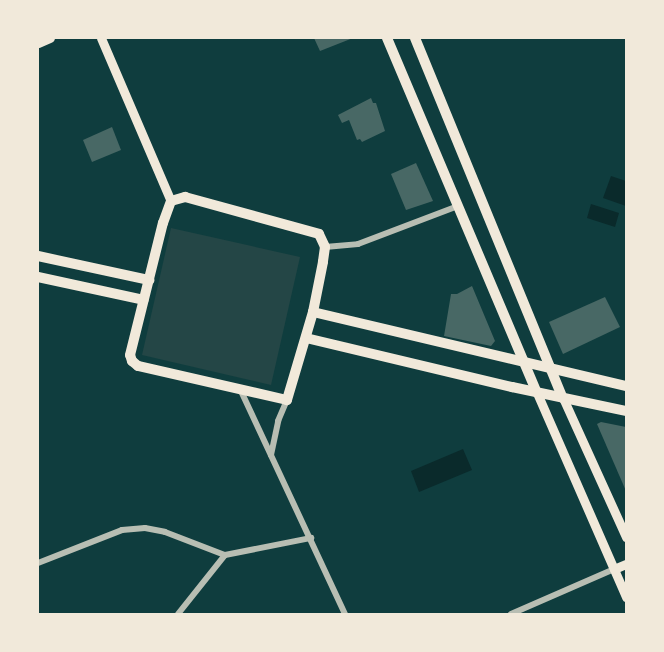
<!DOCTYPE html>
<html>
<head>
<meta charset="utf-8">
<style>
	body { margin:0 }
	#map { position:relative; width:664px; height:652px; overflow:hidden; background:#0f3d3e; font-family:"Asap Condensed",sans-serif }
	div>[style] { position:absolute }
	.green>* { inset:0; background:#244646 }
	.water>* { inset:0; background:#0a2a2b }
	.building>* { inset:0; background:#486865 }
	.minor>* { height:6px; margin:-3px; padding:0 3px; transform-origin:3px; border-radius:3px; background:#b8beb3 }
	.secondary>* { height:9px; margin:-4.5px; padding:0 4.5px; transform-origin:4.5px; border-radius:4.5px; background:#f1e9da }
	.primary>* { height:10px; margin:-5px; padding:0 5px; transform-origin:5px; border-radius:5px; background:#f1e9da }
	span { translate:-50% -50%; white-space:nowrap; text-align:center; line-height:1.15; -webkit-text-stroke:4.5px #f1e9da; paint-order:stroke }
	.frame { position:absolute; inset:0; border:39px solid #f1e9da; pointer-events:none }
</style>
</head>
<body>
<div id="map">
	<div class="green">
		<div style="clip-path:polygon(171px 228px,300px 257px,271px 385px,142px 355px)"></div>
	</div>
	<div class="water">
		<div style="clip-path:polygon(611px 176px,626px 181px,626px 206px,603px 198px)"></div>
		<div style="clip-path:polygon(591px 204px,619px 213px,615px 227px,587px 218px)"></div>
		<div style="clip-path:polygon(463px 449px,472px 470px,419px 492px,411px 471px)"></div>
	</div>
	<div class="building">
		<div style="clip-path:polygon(314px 38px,353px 38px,320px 51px)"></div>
		<div style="clip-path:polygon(371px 98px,373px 103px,376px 103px,385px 131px,362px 142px,360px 139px,357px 140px,349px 120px,342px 123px,338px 115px)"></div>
		<div style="clip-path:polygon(112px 127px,121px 150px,92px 162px,83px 140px)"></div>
		<div style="clip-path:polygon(416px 163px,433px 201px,406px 210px,391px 174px)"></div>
		<div style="clip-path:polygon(472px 286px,495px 341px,491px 346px,444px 336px,451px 294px,457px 294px)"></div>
		<div style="clip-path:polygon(605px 297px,620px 327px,563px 354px,549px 322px)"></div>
		<div style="clip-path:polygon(601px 422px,626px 427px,626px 491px,597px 424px)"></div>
	</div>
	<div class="minor">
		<div style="left:325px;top:247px;width:33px;rotate:-5deg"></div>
		<div style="left:358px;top:244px;width:107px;rotate:-20.8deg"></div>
		<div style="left:241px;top:391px;width:246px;rotate:65deg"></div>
		<div style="left:271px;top:455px;width:35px;rotate:-78deg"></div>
		<div style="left:278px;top:421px;width:23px;rotate:-67deg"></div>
		<div style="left:38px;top:563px;width:90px;rotate:-21.4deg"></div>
		<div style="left:122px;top:530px;width:23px;rotate:-5deg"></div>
		<div style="left:145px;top:528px;width:20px;rotate:11deg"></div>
		<div style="left:165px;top:532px;width:64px;rotate:21deg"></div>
		<div style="left:225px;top:555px;width:88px;rotate:-11.2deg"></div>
		<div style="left:178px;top:614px;width:75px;rotate:-51.5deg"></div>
		<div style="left:511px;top:614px;width:112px;rotate:-23.6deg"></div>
	</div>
	<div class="secondary">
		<div style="left:101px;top:38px;width:177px;rotate:66.8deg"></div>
		<div style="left:38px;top:43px;width:13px;rotate:-23deg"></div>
		<div style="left:537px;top:393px;width:223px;rotate:66.4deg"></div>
		<div style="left:563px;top:398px;width:153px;rotate:65.6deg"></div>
		<div style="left:614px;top:569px;width:13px;rotate:-23deg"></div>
	</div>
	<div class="primary">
		<div style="left:387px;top:38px;width:385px;rotate:67.1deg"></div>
		<div style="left:415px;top:38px;width:389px;rotate:67.7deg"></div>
		<div style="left:185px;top:197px;width:139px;rotate:15.4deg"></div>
		<div style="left:319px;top:234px;width:14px;rotate:65deg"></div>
		<div style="left:325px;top:247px;width:15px;rotate:98deg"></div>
		<div style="left:323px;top:262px;width:51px;rotate:101.3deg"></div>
		<div style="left:313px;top:312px;width:92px;rotate:106.5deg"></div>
		<div style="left:287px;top:400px;width:153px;rotate:-167.1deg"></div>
		<div style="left:138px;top:366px;width:8px;rotate:-140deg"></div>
		<div style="left:132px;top:361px;width:6px;rotate:-108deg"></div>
		<div style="left:130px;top:355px;width:136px;rotate:-76deg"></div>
		<div style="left:163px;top:223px;width:23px;rotate:-70deg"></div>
		<div style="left:171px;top:201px;width:15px;rotate:-16deg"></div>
		<div style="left:38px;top:256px;width:114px;rotate:12.2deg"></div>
		<div style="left:38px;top:277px;width:108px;rotate:12.2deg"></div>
		<div style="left:313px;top:312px;width:322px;rotate:13.3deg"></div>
		<div style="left:306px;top:338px;width:212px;rotate:13.4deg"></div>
		<div style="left:512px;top:387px;width:116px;rotate:11.9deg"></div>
	</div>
	<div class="frame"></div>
</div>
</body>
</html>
